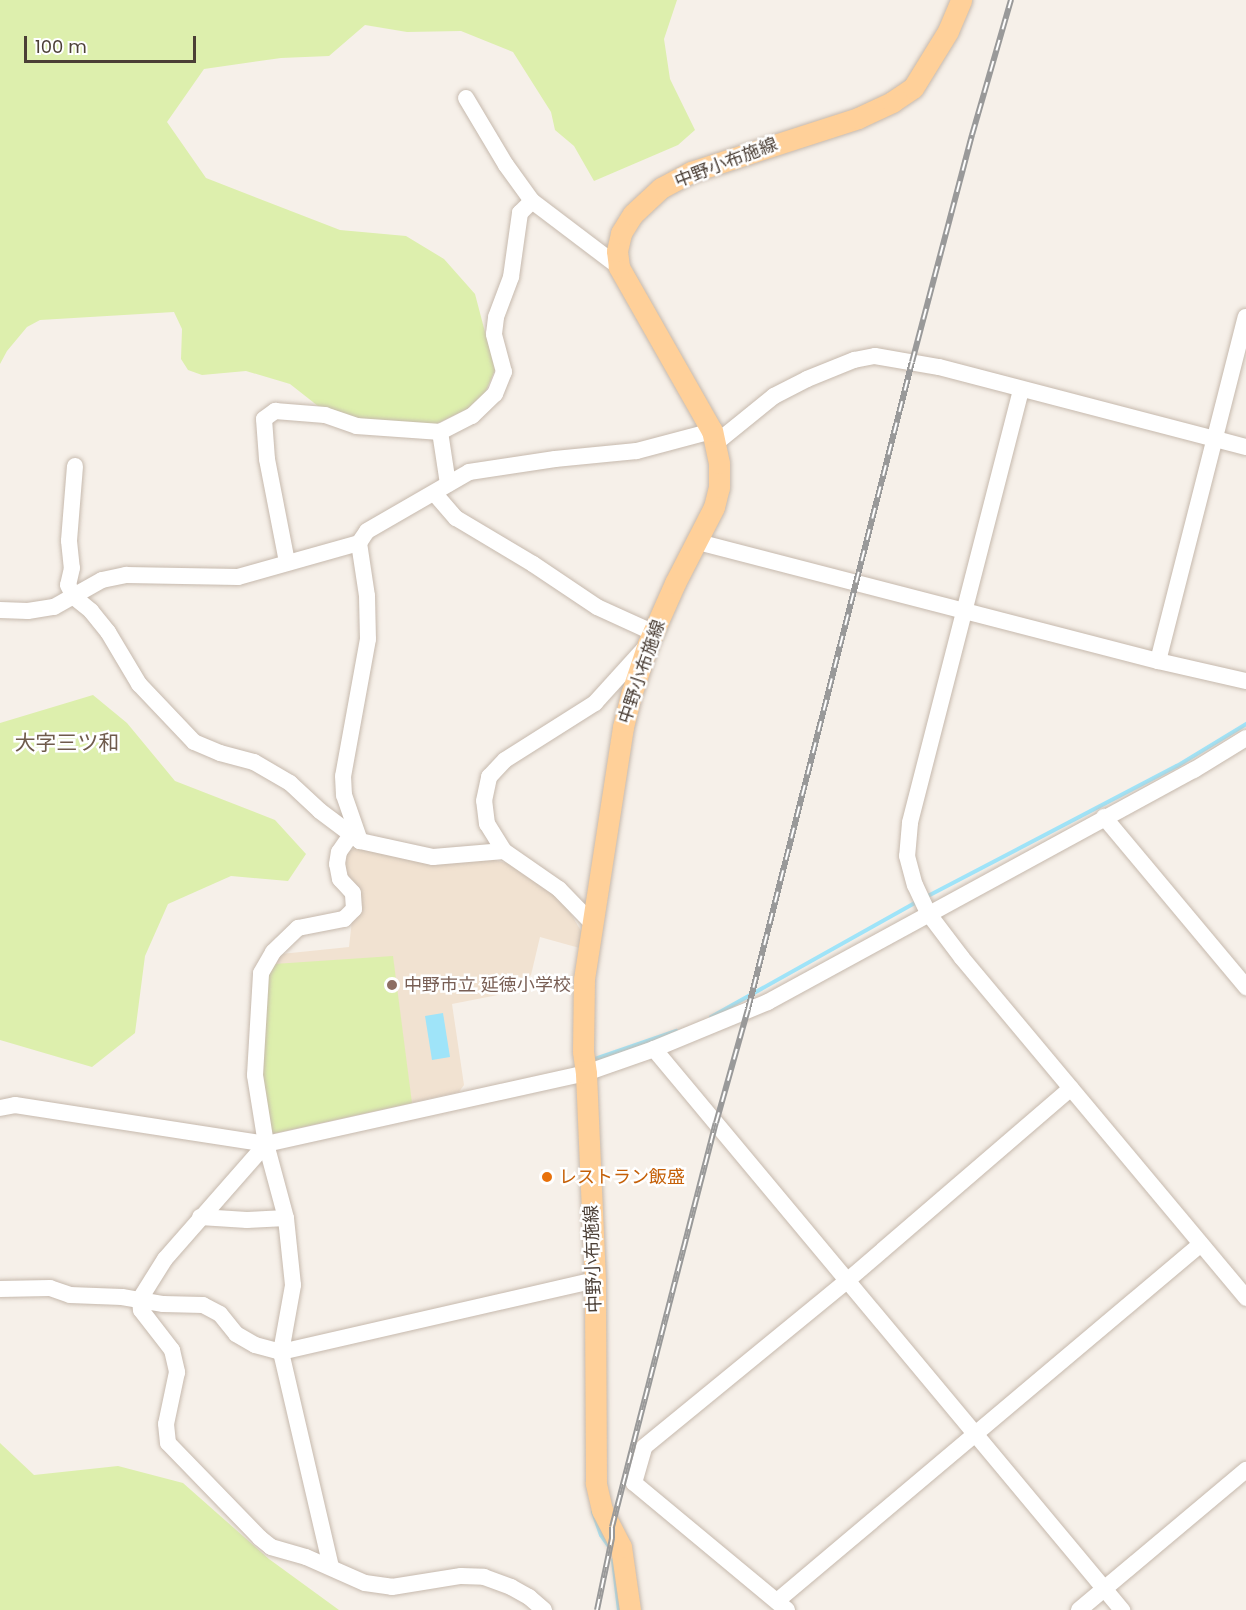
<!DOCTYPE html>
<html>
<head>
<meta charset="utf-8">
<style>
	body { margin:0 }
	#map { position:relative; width:1246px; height:1610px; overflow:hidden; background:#f6f0e9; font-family:Poppins,"Noto Sans JP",sans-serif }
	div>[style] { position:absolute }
	.education>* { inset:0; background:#f1e2d1 }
	.green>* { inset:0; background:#ddefad }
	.water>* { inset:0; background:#9fe4f9 }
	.stream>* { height:4px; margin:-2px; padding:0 2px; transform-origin:2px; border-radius:2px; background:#9fe4f9 }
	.roads { filter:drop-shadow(0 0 2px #c6b9ad) drop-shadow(0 0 2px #c6b9ad) }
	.minor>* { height:16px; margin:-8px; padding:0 8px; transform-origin:8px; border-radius:8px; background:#fff }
	.major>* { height:21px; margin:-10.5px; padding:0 10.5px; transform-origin:10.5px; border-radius:10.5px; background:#ffd099 }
	.rail>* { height:6px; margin-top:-3px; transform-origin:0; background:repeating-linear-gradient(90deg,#fff 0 11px,#999 0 22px); box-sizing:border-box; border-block:2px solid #999 }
	.dots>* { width:16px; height:16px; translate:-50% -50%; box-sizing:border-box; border:3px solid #fff; border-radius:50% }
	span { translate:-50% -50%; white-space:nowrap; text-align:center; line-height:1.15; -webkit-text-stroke:5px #fff; paint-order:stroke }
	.street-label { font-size:18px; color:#4b3f36 }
	.education-label { font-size:18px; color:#785e54 }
	.left { translate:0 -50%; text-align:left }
	.food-label { font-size:18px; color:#c56008 }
	.quarter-label { font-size:21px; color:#6f5b4c }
	.scale { position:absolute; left:24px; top:36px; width:172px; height:27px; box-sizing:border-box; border:3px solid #4b3f36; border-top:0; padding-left:8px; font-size:18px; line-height:21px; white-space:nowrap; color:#4b3f36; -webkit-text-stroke:4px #fff; paint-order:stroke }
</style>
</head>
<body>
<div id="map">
	<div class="education">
		<div style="clip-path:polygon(360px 846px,490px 859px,510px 864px,561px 897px,584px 936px,583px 949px,540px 937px,531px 975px,508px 993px,452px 1004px,464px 1085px,459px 1092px,271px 1134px,267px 977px,281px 954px,349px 947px,352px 920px,349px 878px,343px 866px,347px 852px)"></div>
	</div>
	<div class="green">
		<div style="clip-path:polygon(0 0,677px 0,664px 39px,670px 79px,695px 130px,678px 145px,594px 181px,574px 146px,555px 130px,551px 112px,513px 52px,461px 31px,407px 32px,365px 25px,329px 56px,281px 58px,204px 69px,167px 122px,206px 178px,340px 230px,406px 236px,444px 259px,475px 294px,495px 370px,485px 393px,467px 409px,436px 424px,362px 420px,318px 406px,290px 384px,246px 371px,202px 375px,188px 370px,181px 359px,182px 329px,174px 312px,40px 320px,27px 327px,7px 351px,0 364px)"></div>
		<div style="clip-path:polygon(93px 695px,127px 723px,175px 781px,275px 820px,306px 854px,288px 881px,231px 876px,168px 904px,145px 956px,135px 1033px,92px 1067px,0 1040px,0 723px)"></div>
		<div style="clip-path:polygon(393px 956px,412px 1103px,271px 1134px,263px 1075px,267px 977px,274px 964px)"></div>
		<div style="clip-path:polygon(0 1443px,34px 1475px,118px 1466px,183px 1483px,269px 1559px,339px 1610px,0 1610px)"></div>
	</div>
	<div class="water">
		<div style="clip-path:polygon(443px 1013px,450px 1057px,432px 1060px,425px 1016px)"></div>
	</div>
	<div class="stream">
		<div style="left:926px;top:897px;width:283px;rotate:-27.6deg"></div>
		<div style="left:1177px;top:766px;width:81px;rotate:-31.3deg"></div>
		<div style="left:711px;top:1017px;width:236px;rotate:-29.2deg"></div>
		<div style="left:595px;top:1059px;width:86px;rotate:-19.1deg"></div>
		<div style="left:593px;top:1512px;width:24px;rotate:71deg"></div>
		<div style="left:601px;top:1535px;width:16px;rotate:55deg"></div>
		<div style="left:613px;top:1560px;width:50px;rotate:83.2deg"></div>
	</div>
	<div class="roads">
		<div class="minor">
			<div style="left:466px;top:98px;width:78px;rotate:59.2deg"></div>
			<div style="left:506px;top:165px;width:44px;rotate:54.2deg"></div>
			<div style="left:532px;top:201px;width:109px;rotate:37.2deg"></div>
			<div style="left:1021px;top:390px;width:447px;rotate:104.4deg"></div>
			<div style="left:910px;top:823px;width:33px;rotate:95deg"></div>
			<div style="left:907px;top:856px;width:30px;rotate:75deg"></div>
			<div style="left:915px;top:885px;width:31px;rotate:65deg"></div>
			<div style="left:928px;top:913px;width:56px;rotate:52.9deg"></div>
			<div style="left:962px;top:958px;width:443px;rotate:50.1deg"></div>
			<div style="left:716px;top:443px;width:75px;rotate:-39deg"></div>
			<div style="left:774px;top:396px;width:37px;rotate:-27deg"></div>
			<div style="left:807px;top:379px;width:51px;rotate:-22deg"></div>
			<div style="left:854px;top:360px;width:21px;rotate:-11deg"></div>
			<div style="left:875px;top:356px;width:65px;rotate:9.8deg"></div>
			<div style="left:939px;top:367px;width:317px;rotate:14.6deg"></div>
			<div style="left:75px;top:466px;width:75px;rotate:94.6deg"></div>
			<div style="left:69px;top:541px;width:27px;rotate:84deg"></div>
			<div style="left:72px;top:568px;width:17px;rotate:103deg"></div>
			<div style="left:68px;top:585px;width:13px;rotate:63deg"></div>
			<div style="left:74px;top:597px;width:22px;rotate:39deg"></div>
			<div style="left:91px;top:611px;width:27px;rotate:51deg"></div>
			<div style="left:108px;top:632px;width:61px;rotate:59.2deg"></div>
			<div style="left:139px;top:684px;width:80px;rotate:46.5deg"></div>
			<div style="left:194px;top:742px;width:28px;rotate:23deg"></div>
			<div style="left:220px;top:753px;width:35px;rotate:15deg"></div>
			<div style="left:254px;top:762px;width:42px;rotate:30.3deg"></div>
			<div style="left:290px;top:783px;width:41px;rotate:43deg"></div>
			<div style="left:320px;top:811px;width:50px;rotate:36.9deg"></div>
			<div style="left:360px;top:841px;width:75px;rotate:12.4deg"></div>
			<div style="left:433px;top:857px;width:71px;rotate:-4.8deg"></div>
			<div style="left:448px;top:484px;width:53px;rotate:-98.7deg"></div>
			<div style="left:440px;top:432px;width:36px;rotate:-27deg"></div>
			<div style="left:472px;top:416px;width:32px;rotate:-44deg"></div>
			<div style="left:495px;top:394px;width:24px;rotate:-68deg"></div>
			<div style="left:504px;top:372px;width:39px;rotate:-105deg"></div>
			<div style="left:494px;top:334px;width:17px;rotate:-83deg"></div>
			<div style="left:496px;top:317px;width:43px;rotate:-69.4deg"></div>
			<div style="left:511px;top:277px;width:65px;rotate:-82deg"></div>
			<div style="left:520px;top:213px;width:17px;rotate:-45deg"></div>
			<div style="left:435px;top:494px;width:32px;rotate:49deg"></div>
			<div style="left:456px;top:518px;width:90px;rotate:30.9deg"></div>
			<div style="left:533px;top:564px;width:77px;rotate:33.9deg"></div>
			<div style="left:597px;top:607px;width:63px;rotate:24.5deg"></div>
			<div style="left:698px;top:542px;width:475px;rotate:14.5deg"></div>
			<div style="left:1158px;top:661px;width:90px;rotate:12.8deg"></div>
			<div style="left:359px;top:543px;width:54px;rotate:81.4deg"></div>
			<div style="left:367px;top:596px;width:43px;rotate:88.7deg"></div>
			<div style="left:368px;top:639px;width:139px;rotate:100.3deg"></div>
			<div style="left:343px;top:776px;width:19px;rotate:87deg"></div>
			<div style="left:344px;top:795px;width:49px;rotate:70.8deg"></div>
			<div style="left:287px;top:562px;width:105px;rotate:-101deg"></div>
			<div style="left:267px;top:459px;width:40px;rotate:-94.3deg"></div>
			<div style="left:264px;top:419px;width:14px;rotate:-36deg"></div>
			<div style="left:275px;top:411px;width:50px;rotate:4.6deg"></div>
			<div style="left:325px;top:415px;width:34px;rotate:19deg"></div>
			<div style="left:357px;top:426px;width:83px;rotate:4.1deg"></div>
			<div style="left:0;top:610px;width:28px;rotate:2deg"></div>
			<div style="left:28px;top:611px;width:26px;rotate:-9deg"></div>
			<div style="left:54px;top:607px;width:55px;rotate:-29.4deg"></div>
			<div style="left:102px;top:580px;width:25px;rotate:-12deg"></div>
			<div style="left:126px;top:575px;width:112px;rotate:1deg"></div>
			<div style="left:238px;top:577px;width:126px;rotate:-15.7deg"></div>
			<div style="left:359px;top:543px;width:14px;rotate:-56deg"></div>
			<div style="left:367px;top:531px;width:118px;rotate:-30deg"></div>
			<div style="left:469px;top:472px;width:87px;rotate:-8.6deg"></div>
			<div style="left:555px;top:459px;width:82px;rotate:-5.6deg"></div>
			<div style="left:637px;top:451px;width:78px;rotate:-14.9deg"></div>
			<div style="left:1158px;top:661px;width:355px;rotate:-75.7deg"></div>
			<div style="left:1104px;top:817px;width:222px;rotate:50.1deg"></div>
			<div style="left:593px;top:924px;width:49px;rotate:-134.2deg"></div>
			<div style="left:559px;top:889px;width:67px;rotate:-145.4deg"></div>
			<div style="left:504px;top:851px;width:32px;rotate:-122deg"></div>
			<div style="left:487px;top:824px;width:23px;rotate:-97deg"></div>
			<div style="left:484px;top:801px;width:25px;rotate:-78deg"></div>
			<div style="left:489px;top:777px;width:23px;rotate:-47deg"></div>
			<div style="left:505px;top:760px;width:107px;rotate:-32.3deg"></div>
			<div style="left:595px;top:703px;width:73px;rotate:-47.8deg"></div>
			<div style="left:654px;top:1049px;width:731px;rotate:50.16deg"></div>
			<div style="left:0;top:1108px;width:15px;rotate:-11deg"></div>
			<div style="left:15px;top:1105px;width:254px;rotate:8.8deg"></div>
			<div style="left:266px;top:1144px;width:328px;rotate:-12.5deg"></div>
			<div style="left:586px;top:1073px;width:72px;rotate:-19.4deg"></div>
			<div style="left:654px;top:1049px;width:123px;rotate:-22.4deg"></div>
			<div style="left:768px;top:1002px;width:485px;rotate:-28.6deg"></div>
			<div style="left:1194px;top:770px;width:61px;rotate:-31.6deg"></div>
			<div style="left:266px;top:1144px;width:153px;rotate:131.3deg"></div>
			<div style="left:165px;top:1259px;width:47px;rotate:122deg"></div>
			<div style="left:140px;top:1299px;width:11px;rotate:85deg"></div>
			<div style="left:141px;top:1310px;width:51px;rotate:52.2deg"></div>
			<div style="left:172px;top:1350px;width:23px;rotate:77deg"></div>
			<div style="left:177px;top:1372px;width:53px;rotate:101.9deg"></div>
			<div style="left:166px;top:1424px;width:19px;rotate:84deg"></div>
			<div style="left:168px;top:1443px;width:132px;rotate:45.9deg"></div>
			<div style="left:260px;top:1538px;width:14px;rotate:39deg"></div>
			<div style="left:271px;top:1547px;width:36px;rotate:16deg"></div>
			<div style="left:306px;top:1557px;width:64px;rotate:23.8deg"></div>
			<div style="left:365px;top:1583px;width:27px;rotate:8deg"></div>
			<div style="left:392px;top:1587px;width:70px;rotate:-9.1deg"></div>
			<div style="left:461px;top:1576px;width:23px;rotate:2deg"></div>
			<div style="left:484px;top:1577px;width:29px;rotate:20deg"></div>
			<div style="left:511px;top:1587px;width:21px;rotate:29deg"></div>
			<div style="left:529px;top:1597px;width:20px;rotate:41deg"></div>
			<div style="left:200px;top:1217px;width:47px;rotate:3.7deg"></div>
			<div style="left:247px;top:1220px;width:39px;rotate:-3deg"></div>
			<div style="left:0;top:1289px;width:50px;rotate:-1.1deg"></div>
			<div style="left:50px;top:1288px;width:21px;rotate:19deg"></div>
			<div style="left:70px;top:1295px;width:52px;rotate:2.2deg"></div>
			<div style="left:122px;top:1297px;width:42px;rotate:9.7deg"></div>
			<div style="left:163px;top:1304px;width:40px;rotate:1.4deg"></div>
			<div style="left:203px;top:1305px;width:19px;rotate:28deg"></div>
			<div style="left:220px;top:1314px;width:26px;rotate:51deg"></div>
			<div style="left:236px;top:1334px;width:22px;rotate:30deg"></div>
			<div style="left:255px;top:1345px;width:27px;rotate:15deg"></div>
			<div style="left:281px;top:1352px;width:322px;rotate:-12.9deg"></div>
			<div style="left:331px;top:1567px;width:221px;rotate:-103.1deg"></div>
			<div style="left:281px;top:1352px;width:68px;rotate:-79.8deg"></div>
			<div style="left:293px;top:1285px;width:67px;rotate:-96deg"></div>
			<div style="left:286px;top:1218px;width:77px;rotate:-105.1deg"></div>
			<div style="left:266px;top:1144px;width:70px;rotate:-99.1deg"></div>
			<div style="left:255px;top:1075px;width:102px;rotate:-86.6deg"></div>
			<div style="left:261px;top:973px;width:24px;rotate:-60deg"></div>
			<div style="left:273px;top:952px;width:35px;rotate:-44deg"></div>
			<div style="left:298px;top:928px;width:47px;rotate:-11.1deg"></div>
			<div style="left:344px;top:919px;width:14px;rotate:-45deg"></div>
			<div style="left:354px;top:909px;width:16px;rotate:-94deg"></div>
			<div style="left:353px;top:893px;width:19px;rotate:-133deg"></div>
			<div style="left:340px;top:879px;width:15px;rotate:-101deg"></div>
			<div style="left:337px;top:864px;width:12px;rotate:-81deg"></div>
			<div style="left:339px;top:852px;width:19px;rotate:-55deg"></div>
			<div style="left:777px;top:1601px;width:554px;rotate:-40.1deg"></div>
			<div style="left:787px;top:1610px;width:199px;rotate:-140.3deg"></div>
			<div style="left:634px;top:1483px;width:37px;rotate:-74deg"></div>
			<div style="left:644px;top:1447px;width:264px;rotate:-39.3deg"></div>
			<div style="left:848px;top:1280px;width:294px;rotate:-40.7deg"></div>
			<div style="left:1079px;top:1610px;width:218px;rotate:-40deg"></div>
		</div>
		<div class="major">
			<div style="left:630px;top:1610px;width:64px;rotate:-98.1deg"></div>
			<div style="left:621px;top:1547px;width:42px;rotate:-117.2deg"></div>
			<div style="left:602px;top:1510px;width:28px;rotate:-103deg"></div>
			<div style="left:596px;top:1483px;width:203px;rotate:-90.3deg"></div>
			<div style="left:595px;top:1280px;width:207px;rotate:-92.5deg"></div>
			<div style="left:586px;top:1073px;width:22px;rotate:-98deg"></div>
			<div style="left:583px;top:1051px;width:72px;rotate:-89.2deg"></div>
			<div style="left:584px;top:979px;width:255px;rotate:-81.2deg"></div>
			<div style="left:623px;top:727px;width:36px;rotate:-76deg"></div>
			<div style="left:632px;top:692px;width:51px;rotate:-71.6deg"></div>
			<div style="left:648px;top:644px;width:67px;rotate:-66.1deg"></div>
			<div style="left:675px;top:583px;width:85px;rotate:-62.8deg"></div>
			<div style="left:714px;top:507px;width:21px;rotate:-76deg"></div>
			<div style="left:719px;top:487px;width:24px;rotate:-90deg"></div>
			<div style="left:719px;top:463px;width:33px;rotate:-102deg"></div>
			<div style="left:712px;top:431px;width:189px;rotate:-119.6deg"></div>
			<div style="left:619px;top:267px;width:16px;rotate:-97deg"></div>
			<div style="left:617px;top:251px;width:18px;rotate:-77deg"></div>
			<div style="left:621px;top:233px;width:22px;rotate:-58deg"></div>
			<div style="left:633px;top:214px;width:38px;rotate:-43deg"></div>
			<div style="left:661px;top:188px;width:34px;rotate:-28deg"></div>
			<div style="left:691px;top:172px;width:176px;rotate:-17.9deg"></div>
			<div style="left:858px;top:118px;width:38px;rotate:-25deg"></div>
			<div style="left:892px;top:102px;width:25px;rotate:-34deg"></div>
			<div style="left:913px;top:88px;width:67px;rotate:-58.4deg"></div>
			<div style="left:948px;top:31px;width:34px;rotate:-67deg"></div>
		</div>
	</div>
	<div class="rail">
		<div style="left:597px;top:1610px;width:74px;rotate:-78.2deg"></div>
		<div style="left:612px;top:1538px;width:11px;rotate:-90deg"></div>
		<div style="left:612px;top:1527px;width:417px;rotate:-75.6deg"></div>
		<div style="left:716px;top:1123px;width:118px;rotate:-74.3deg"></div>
		<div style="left:748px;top:1009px;width:667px;rotate:-75.78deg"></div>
		<div style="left:912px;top:362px;width:235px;rotate:-75.2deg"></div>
		<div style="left:972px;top:135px;width:141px;rotate:-73.9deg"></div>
	</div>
	<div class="dots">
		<div style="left:392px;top:985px;background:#8d6e63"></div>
		<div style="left:547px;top:1177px;background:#e8710a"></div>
	</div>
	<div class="street-label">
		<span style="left:726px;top:163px;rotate:-21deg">中野小布施線</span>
		<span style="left:642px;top:672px;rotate:-71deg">中野小布施線</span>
		<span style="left:593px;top:1259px;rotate:-92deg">中野小布施線</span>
	</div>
	<div class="education-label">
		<span class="left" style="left:404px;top:985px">中野市立 延徳小学校</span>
	</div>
	<div class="food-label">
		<span class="left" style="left:559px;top:1177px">レストラン飯盛</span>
	</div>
	<div class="quarter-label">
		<span style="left:67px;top:743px">大字三ツ和</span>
	</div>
	<div class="scale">100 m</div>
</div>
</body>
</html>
